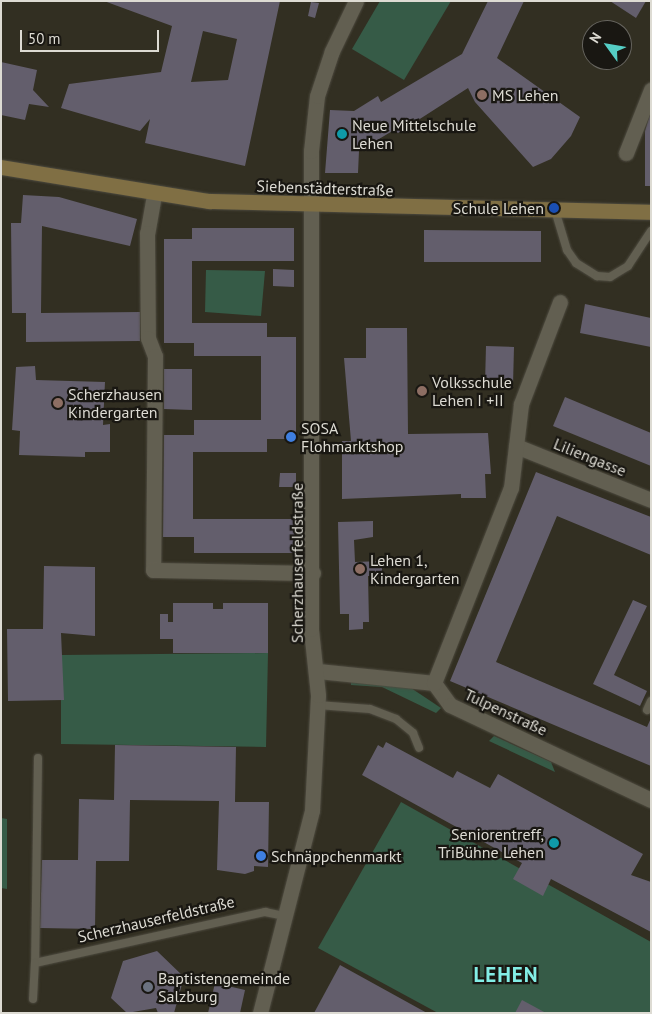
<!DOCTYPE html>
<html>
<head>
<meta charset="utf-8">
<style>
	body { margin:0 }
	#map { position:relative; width:652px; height:1014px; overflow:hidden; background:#322f22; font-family:"PT Sans",sans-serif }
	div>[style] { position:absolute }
	.green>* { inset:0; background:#365b47 }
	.building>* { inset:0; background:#635e6c }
	.roads { filter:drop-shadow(0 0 1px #4d4a3f) drop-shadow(0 0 1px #4d4a3f) }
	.lane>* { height:8px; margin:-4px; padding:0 4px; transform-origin:4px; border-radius:4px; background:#625f51 }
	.street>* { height:15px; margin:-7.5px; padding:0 7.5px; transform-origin:7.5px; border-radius:7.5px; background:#625f51 }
	.secondary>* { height:15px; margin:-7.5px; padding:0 7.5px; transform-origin:7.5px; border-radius:7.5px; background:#806f44 }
	.dots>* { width:14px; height:14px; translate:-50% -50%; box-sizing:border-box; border:2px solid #191712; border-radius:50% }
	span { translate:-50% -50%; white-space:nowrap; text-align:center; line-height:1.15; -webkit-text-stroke:4.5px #191712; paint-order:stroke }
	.poi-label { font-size:16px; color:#dddbd3 }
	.left { translate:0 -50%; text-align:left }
	.right { translate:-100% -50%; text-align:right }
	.street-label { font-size:16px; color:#dddbd3 }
	.district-label { font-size:21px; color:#83ede5; font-weight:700; letter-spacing:1px }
	.frame { position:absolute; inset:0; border:2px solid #dddbd3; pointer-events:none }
	.north { position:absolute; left:582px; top:20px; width:50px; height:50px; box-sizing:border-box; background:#191712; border:1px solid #67655f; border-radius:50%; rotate:302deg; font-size:14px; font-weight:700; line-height:20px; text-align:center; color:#dddbd3 }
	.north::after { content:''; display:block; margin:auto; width:18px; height:22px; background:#55cec5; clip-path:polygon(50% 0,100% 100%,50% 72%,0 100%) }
	.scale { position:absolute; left:20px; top:30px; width:139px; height:22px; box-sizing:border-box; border:2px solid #dddbd3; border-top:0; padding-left:6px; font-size:15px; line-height:18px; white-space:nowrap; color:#dddbd3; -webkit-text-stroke:4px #191712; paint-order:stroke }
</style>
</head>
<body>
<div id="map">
	<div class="green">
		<div style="clip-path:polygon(380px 1px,451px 1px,404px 80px,352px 49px)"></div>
		<div style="clip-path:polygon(206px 270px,265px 271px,261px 316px,205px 312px)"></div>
		<div style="clip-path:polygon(268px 653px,266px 747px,61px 744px,61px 655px)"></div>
		<div style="clip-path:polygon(351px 678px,408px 686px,441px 708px,436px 713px,382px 687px,351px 685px)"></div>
		<div style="clip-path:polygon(494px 736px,551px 762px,555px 772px,489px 741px)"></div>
		<div style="clip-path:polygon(401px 802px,651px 942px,651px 1013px,438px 1013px,318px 948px)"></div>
		<div style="clip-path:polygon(1px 818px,7px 819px,7px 889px,1px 888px)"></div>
	</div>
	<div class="building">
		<div style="clip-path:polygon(evenodd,104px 1px,280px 1px,245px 166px,145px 143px,150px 119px,140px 131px,61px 108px,69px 84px,161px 72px,172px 26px,104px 1px,203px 31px,237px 39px,228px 80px,191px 82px,203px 31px)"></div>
		<div style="clip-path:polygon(488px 1px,524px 1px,497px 58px,580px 117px,571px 136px,551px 159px,533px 167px,475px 102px,468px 88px,398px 133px,394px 130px,359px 151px,358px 173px,325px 173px,330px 110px,354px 111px,378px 96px,381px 102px,462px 54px)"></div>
		<div style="clip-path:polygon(610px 1px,646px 1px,636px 18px)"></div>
		<div style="clip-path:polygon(311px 2px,319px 3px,315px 18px,308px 16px)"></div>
		<div style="clip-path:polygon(1px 62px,37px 70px,33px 90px,49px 107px,29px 104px,25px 120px,1px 115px)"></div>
		<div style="clip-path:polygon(650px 114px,651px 186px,645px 186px,645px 131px)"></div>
		<div style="clip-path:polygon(23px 195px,59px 197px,137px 219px,130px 246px,42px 226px,41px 313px,140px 312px,140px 341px,26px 342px,26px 313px,12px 313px,11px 223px,21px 223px)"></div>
		<div style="clip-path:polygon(192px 228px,294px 228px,294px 261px,192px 261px,192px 323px,267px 323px,267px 337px,296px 337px,296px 439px,267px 439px,267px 452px,193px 452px,193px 519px,298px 519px,298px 553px,194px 553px,194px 537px,163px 537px,164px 435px,194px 435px,194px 420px,261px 420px,261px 356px,194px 356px,194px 343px,164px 343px,164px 239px,192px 239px)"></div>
		<div style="clip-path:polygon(424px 230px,541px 231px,541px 262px,424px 262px)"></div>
		<div style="clip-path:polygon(273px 269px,294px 270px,294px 287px,273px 286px)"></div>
		<div style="clip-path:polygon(585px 304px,651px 318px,651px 347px,580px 333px)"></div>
		<div style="clip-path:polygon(366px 328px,407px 328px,408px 434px,488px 433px,491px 474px,485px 474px,486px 498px,461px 498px,461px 494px,342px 499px,342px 441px,351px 441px,344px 358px,366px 358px)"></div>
		<div style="clip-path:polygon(486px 346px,514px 347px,513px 385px,485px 384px)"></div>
		<div style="clip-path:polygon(35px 366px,36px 380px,105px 382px,103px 425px,110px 424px,110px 452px,85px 452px,85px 457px,19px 455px,20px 431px,12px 430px,16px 367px)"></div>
		<div style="clip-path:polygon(164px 369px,192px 369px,192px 410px,164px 409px)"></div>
		<div style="clip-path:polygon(565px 397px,651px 433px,651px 466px,553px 426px)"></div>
		<div style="clip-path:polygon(536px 472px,651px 517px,651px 555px,557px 516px,496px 662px,647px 727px,651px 718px,651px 766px,450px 681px)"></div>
		<div style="clip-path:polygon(280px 473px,296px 473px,296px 487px,279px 487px)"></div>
		<div style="clip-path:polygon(373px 521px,373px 537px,354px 540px,355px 562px,382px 561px,382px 576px,368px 576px,369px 622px,363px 622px,363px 629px,349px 630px,349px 614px,340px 614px,338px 522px)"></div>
		<div style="clip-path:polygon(44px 566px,95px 567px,95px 636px,61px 633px,64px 700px,8px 701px,7px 629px,43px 629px)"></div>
		<div style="clip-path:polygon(633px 600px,647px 606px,614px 675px,647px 691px,640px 706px,593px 684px)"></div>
		<div style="clip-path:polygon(173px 603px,213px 603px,213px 609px,223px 609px,223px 603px,268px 603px,268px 653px,173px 653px,173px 639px,160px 639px,160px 614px,168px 614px,168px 622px,173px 622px)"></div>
		<div style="clip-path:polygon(386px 742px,453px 778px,457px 771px,490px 788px,498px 774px,643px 854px,631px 875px,651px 882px,651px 932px,551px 879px,543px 896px,513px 879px,522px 863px,362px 775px,378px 745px,383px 748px)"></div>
		<div style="clip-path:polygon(115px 745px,236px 747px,235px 802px,269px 802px,268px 867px,254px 866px,254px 871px,245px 874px,217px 870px,219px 801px,130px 800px,129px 861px,96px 861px,95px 929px,40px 928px,42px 860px,78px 860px,79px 799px,114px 800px)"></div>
		<div style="clip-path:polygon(157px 951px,184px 977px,174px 1013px,158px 1013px,156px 1008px,127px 1013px,111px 998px,123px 961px)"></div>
		<div style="clip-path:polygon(340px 965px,427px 1013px,314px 1013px)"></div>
		<div style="clip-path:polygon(215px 983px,245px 990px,240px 1013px,208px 1013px)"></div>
		<div style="clip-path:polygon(522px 1000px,546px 1013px,515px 1013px)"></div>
	</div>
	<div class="roads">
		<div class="lane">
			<div style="left:555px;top:210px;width:42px;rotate:73.3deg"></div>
			<div style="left:567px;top:250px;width:16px;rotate:55deg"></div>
			<div style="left:576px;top:263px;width:25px;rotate:32deg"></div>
			<div style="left:597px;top:276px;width:13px;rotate:4deg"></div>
			<div style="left:610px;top:277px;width:21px;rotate:-31deg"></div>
			<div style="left:628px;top:266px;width:42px;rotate:-56.7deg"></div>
			<div style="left:318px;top:705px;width:52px;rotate:4.4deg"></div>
			<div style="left:370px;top:709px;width:28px;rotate:21deg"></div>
			<div style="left:396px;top:719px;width:22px;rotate:39deg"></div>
			<div style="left:413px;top:733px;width:16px;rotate:68deg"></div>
			<div style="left:647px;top:710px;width:10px;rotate:-66deg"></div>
			<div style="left:38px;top:758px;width:205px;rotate:90.8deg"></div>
			<div style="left:35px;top:963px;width:236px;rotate:-12.5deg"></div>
			<div style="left:265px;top:912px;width:19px;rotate:12deg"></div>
			<div style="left:33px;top:999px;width:36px;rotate:-87deg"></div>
		</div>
		<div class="street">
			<div style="left:626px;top:153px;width:68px;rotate:-68.4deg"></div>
			<div style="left:154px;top:195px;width:39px;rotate:100deg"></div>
			<div style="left:147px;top:233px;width:105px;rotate:89.5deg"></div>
			<div style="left:148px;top:338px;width:19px;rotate:69deg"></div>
			<div style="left:155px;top:356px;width:214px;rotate:90.5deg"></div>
			<div style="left:153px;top:570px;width:160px;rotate:1.1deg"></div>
			<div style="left:516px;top:446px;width:145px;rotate:21.8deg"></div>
			<div style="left:318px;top:671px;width:117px;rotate:5.9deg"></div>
			<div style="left:434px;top:683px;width:27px;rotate:54deg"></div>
			<div style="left:450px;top:705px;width:222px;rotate:25.3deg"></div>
			<div style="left:434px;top:683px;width:210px;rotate:-68.5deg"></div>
			<div style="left:511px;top:488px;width:85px;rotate:-83.2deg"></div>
			<div style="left:521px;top:404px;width:109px;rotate:-69.1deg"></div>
			<div style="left:260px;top:1013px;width:210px;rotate:-75.6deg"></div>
			<div style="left:312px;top:810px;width:115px;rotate:-87deg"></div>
			<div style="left:318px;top:695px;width:66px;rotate:-96.1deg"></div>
			<div style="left:311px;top:629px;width:478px;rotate:-90deg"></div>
			<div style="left:311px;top:151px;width:55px;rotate:-83.8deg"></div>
			<div style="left:317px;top:96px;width:47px;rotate:-71.6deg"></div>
			<div style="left:332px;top:51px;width:55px;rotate:-64.4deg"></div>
		</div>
		<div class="secondary">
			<div style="left:1px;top:167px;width:211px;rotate:9.3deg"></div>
			<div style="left:209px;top:201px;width:442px;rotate:1.4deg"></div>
		</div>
	</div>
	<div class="dots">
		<div style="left:482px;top:95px;background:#8d6e63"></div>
		<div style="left:342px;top:134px;background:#0f9aa8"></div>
		<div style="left:554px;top:208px;background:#1a4fb4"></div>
		<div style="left:422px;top:391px;background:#8d6e63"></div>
		<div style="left:58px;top:403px;background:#8d6e63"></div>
		<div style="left:291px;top:437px;background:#3f7fe0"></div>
		<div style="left:360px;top:569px;background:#8d6e63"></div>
		<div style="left:554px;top:843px;background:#0f9aa8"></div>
		<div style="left:261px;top:856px;background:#3f7fe0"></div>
		<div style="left:148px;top:987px;background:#6b7280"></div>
	</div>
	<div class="poi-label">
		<span class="left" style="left:492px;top:95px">MS Lehen</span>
		<span class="left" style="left:352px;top:134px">Neue Mittelschule<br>Lehen</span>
		<span class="right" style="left:544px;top:208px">Schule Lehen</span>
		<span class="left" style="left:432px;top:391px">Volksschule<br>Lehen I +II</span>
		<span class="left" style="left:68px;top:403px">Scherzhausen<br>Kindergarten</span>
		<span class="left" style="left:301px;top:437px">SOSA<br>Flohmarktshop</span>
		<span class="left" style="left:370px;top:569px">Lehen 1,<br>Kindergarten</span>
		<span class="right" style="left:544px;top:843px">Seniorentreff,<br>TriBühne Lehen</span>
		<span class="left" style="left:271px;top:856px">Schnäppchenmarkt</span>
		<span class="left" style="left:158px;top:987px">Baptistengemeinde<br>Salzburg</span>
	</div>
	<div class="street-label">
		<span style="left:325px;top:188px;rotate:2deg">Siebenstädterstraße</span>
		<span style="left:590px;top:457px;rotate:22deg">Liliengasse</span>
		<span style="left:297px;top:563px;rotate:-90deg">Scherzhauserfeldstraße</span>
		<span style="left:506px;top:712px;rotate:25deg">Tulpenstraße</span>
		<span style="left:156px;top:919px;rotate:-13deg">Scherzhauserfeldstraße</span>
	</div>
	<div class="district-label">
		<span style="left:506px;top:975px">LEHEN</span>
	</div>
	<div class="frame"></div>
	<div class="north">N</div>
	<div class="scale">50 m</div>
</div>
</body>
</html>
